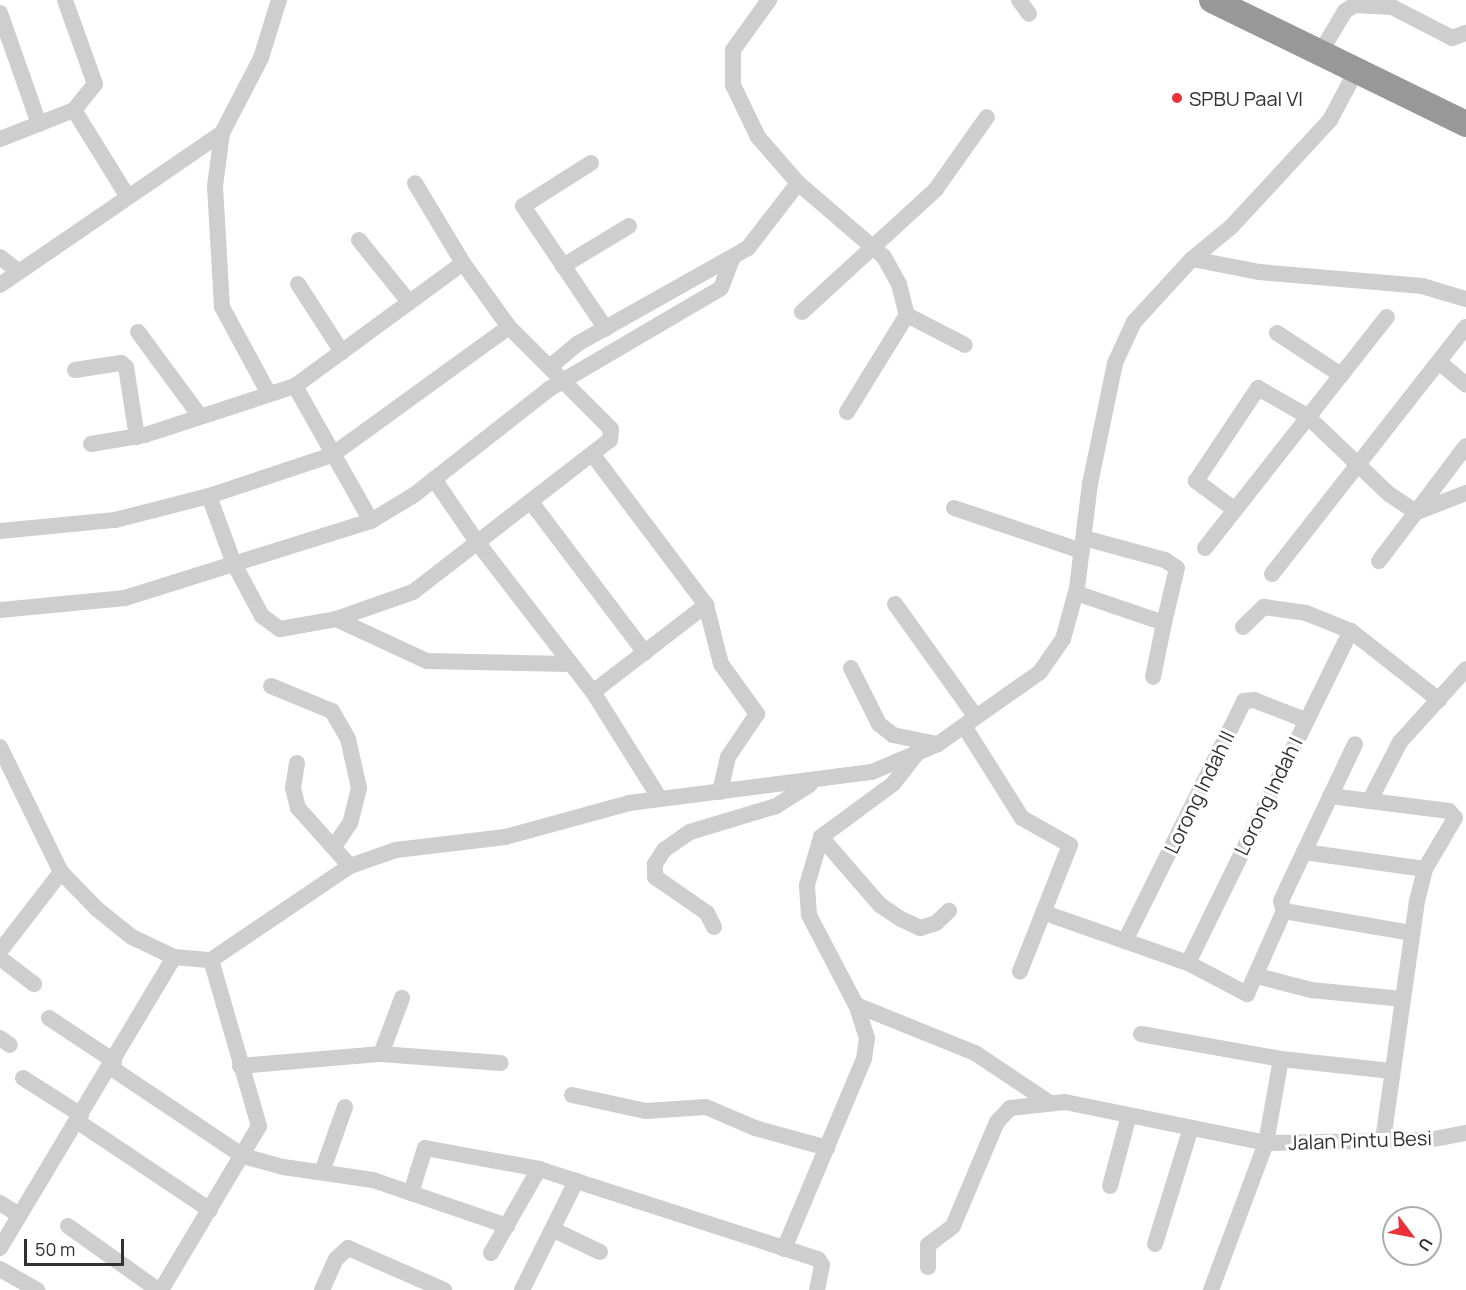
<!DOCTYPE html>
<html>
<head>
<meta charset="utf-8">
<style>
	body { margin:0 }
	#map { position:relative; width:1466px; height:1290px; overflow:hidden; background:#fff; font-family:Manrope,sans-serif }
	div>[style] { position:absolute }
	.minor>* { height:16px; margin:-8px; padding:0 8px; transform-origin:8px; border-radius:8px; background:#cecece }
	.highway>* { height:26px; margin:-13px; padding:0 13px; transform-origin:13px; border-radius:13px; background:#989898 }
	.dots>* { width:16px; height:16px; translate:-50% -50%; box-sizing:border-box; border:3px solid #fff; border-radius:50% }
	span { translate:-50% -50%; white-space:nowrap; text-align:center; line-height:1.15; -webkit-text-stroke:6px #fff; paint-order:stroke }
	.poi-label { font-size:20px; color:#313131 }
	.left { translate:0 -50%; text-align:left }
	.street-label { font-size:20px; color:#313131 }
	.north { position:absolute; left:1382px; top:1206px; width:60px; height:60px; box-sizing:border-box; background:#fff; border:2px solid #adadad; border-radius:50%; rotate:122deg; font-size:16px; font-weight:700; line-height:24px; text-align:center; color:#313131 }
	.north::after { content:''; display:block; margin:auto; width:21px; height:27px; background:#ea3138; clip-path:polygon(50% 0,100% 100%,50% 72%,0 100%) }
	.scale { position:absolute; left:24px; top:1239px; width:100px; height:27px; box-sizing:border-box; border:3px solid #313131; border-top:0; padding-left:8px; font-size:18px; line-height:21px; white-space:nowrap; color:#313131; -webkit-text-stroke:4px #fff; paint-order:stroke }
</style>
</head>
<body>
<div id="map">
	<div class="minor">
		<div style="left:1019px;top:0;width:17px;rotate:54deg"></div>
		<div style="left:0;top:13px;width:118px;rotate:70.6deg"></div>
		<div style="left:1320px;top:53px;width:49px;rotate:-59.2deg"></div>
		<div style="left:1345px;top:11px;width:12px;rotate:-31deg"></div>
		<div style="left:1355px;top:5px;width:37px;rotate:3deg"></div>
		<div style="left:1392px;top:7px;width:68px;rotate:27.3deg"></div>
		<div style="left:1452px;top:38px;width:15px;rotate:-20deg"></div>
		<div style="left:74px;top:110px;width:102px;rotate:58.2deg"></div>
		<div style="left:222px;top:133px;width:53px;rotate:97.5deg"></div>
		<div style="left:215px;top:186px;width:121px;rotate:86.7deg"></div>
		<div style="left:222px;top:307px;width:99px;rotate:61.6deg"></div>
		<div style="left:0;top:139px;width:79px;rotate:-21.4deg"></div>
		<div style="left:74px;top:110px;width:33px;rotate:-51deg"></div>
		<div style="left:95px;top:84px;width:89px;rotate:-109.7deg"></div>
		<div style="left:591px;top:163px;width:80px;rotate:147.7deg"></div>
		<div style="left:523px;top:206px;width:148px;rotate:56deg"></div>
		<div style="left:798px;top:183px;width:113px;rotate:40.7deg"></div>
		<div style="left:884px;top:257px;width:31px;rotate:61deg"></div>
		<div style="left:899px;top:284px;width:32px;rotate:76deg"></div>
		<div style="left:907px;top:315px;width:65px;rotate:27.3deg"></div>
		<div style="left:359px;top:240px;width:80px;rotate:51.1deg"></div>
		<div style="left:0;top:257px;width:24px;rotate:38deg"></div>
		<div style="left:1192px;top:259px;width:68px;rotate:11deg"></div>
		<div style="left:1259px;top:272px;width:164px;rotate:4.9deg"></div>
		<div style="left:1422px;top:286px;width:46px;rotate:16.5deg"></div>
		<div style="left:563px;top:266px;width:77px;rotate:-31.2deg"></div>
		<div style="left:298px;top:284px;width:81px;rotate:57.1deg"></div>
		<div style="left:0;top:285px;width:269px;rotate:-34.4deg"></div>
		<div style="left:222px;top:133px;width:85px;rotate:-62.5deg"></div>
		<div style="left:261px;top:58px;width:61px;rotate:-72.8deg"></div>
		<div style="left:802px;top:312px;width:182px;rotate:-42.5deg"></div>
		<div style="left:936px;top:189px;width:88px;rotate:-54.7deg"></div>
		<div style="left:138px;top:332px;width:104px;rotate:53.6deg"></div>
		<div style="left:1277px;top:333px;width:77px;rotate:33.3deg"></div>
		<div style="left:1439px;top:362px;width:35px;rotate:40deg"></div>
		<div style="left:551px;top:366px;width:34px;rotate:-40deg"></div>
		<div style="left:577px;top:344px;width:196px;rotate:-29.3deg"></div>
		<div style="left:748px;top:248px;width:82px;rotate:-52.4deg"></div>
		<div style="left:798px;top:183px;width:61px;rotate:-131deg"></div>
		<div style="left:758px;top:137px;width:58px;rotate:-115.7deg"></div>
		<div style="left:733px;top:85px;width:35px;rotate:-90deg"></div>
		<div style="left:733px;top:50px;width:62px;rotate:-54.2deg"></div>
		<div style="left:75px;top:370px;width:47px;rotate:-8.7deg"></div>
		<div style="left:121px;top:363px;width:6px;rotate:39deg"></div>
		<div style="left:126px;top:367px;width:71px;rotate:81.1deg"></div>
		<div style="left:295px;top:386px;width:155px;rotate:60.6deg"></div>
		<div style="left:847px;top:412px;width:114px;rotate:-58.3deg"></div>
		<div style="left:91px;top:444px;width:55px;rotate:-9.5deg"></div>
		<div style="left:145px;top:435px;width:158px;rotate:-18.1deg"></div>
		<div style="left:295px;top:386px;width:208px;rotate:-36.2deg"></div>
		<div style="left:593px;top:455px;width:188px;rotate:53deg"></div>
		<div style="left:706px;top:605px;width:61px;rotate:75.7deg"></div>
		<div style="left:721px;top:664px;width:62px;rotate:54.2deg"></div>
		<div style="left:757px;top:714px;width:52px;rotate:124deg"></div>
		<div style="left:728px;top:757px;width:36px;rotate:103deg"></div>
		<div style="left:434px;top:479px;width:76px;rotate:55.7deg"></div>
		<div style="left:477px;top:542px;width:190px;rotate:52.3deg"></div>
		<div style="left:593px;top:692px;width:126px;rotate:57.9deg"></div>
		<div style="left:209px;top:496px;width:72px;rotate:69.8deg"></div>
		<div style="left:234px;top:564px;width:59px;rotate:61.7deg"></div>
		<div style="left:262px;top:616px;width:22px;rotate:36deg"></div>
		<div style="left:280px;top:629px;width:57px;rotate:-10.1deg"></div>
		<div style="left:336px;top:619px;width:82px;rotate:-19.3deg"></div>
		<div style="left:413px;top:592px;width:249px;rotate:-37.7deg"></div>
		<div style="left:610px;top:440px;width:11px;rotate:-85deg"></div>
		<div style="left:611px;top:429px;width:144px;rotate:-135deg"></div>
		<div style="left:509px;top:327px;width:79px;rotate:-125.7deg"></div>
		<div style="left:463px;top:263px;width:93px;rotate:-121deg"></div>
		<div style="left:531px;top:502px;width:189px;rotate:52.9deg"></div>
		<div style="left:954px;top:508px;width:135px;rotate:18.6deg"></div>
		<div style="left:1235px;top:510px;width:49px;rotate:-143.4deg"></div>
		<div style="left:1196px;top:481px;width:112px;rotate:-56.3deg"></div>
		<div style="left:1258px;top:388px;width:56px;rotate:29.7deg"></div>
		<div style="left:1307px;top:416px;width:113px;rotate:43.6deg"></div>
		<div style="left:1389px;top:494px;width:32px;rotate:34deg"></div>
		<div style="left:1417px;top:512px;width:53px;rotate:-21.2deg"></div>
		<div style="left:0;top:531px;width:116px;rotate:-5.5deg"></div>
		<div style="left:115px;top:520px;width:97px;rotate:-14.3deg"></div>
		<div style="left:209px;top:496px;width:130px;rotate:-18.4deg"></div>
		<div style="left:332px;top:455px;width:218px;rotate:-35.9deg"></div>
		<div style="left:1084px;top:538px;width:84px;rotate:15.2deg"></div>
		<div style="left:1165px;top:560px;width:14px;rotate:34deg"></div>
		<div style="left:1177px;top:568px;width:57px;rotate:103.3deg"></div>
		<div style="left:1205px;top:548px;width:294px;rotate:-51.8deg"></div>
		<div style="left:1379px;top:561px;width:144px;rotate:-52.9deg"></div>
		<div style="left:1272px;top:574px;width:314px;rotate:-51.9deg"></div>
		<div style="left:1076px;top:593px;width:93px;rotate:18.8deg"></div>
		<div style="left:1164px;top:623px;width:55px;rotate:101.5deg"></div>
		<div style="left:895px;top:604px;width:139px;rotate:54.4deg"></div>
		<div style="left:0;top:610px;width:126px;rotate:-5.5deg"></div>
		<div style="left:125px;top:598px;width:258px;rotate:-17.4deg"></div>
		<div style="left:371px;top:521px;width:50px;rotate:-31.2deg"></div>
		<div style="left:414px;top:495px;width:172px;rotate:-38.1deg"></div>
		<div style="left:549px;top:389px;width:199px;rotate:-30.4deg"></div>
		<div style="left:721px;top:288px;width:33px;rotate:-69deg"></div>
		<div style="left:336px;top:619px;width:100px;rotate:24.8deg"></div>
		<div style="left:427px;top:661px;width:143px;rotate:1.2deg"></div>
		<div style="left:1243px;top:627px;width:29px;rotate:-44deg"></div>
		<div style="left:1264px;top:607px;width:42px;rotate:8.1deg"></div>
		<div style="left:1306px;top:613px;width:48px;rotate:21.8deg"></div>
		<div style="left:1351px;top:631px;width:112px;rotate:38.1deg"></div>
		<div style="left:851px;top:668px;width:63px;rotate:63.4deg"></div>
		<div style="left:879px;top:724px;width:18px;rotate:38deg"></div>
		<div style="left:893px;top:735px;width:45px;rotate:11.6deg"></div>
		<div style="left:271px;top:686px;width:66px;rotate:22.3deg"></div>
		<div style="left:332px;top:711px;width:32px;rotate:60deg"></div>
		<div style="left:348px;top:739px;width:50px;rotate:77.3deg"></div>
		<div style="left:359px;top:788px;width:36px;rotate:104deg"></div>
		<div style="left:350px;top:823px;width:29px;rotate:124deg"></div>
		<div style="left:593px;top:692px;width:143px;rotate:-37.6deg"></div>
		<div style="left:964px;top:726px;width:109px;rotate:57.8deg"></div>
		<div style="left:1022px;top:818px;width:55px;rotate:29.4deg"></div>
		<div style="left:1070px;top:845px;width:136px;rotate:111.6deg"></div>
		<div style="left:0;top:747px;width:139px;rotate:64deg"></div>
		<div style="left:61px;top:872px;width:52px;rotate:45.8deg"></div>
		<div style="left:97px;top:909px;width:45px;rotate:38.7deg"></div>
		<div style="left:132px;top:937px;width:47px;rotate:25.5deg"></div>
		<div style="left:174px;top:957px;width:37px;rotate:5deg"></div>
		<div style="left:211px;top:960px;width:168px;rotate:-34.1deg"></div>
		<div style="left:350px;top:866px;width:49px;rotate:-19.2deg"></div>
		<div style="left:396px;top:850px;width:110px;rotate:-6.8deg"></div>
		<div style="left:505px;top:837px;width:129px;rotate:-15.3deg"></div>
		<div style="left:629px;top:803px;width:245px;rotate:-7.3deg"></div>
		<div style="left:872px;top:772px;width:72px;rotate:-23deg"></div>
		<div style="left:938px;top:744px;width:125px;rotate:-35.2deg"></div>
		<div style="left:1040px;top:672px;width:40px;rotate:-55.1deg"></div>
		<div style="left:1063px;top:639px;width:53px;rotate:-74.6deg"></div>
		<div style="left:1077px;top:588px;width:105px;rotate:-82.9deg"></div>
		<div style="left:1090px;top:484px;width:124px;rotate:-78.3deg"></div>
		<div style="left:1115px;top:363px;width:45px;rotate:-65.1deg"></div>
		<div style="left:1134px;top:322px;width:86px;rotate:-47.4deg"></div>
		<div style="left:1192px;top:259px;width:50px;rotate:-39.4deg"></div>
		<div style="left:1231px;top:227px;width:146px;rotate:-47.2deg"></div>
		<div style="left:1330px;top:120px;width:55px;rotate:-62deg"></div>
		<div style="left:297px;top:763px;width:25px;rotate:99deg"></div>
		<div style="left:293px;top:788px;width:21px;rotate:76deg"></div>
		<div style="left:298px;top:808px;width:78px;rotate:48.1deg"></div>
		<div style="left:1330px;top:796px;width:120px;rotate:7.2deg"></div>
		<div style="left:1449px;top:811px;width:9px;rotate:49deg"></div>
		<div style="left:1455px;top:818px;width:59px;rotate:120.5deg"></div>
		<div style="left:1425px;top:869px;width:33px;rotate:104deg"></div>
		<div style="left:1417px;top:901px;width:242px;rotate:98.1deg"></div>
		<div style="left:1370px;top:800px;width:65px;rotate:-62.7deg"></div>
		<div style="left:1400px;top:742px;width:98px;rotate:-47.9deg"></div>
		<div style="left:821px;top:837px;width:90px;rotate:49.1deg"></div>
		<div style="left:880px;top:905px;width:25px;rotate:34deg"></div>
		<div style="left:901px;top:919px;width:21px;rotate:25deg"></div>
		<div style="left:920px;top:928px;width:17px;rotate:-17deg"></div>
		<div style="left:936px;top:923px;width:18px;rotate:-43deg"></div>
		<div style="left:1304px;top:852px;width:122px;rotate:8deg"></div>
		<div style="left:1284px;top:911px;width:130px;rotate:9.8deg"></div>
		<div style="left:1045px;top:913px;width:151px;rotate:19.3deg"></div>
		<div style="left:1188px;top:963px;width:67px;rotate:27.7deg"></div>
		<div style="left:1247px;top:994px;width:91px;rotate:-66deg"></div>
		<div style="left:1284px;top:911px;width:10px;rotate:-107deg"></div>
		<div style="left:1281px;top:901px;width:14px;rotate:-65deg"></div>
		<div style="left:1287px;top:888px;width:159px;rotate:-64.7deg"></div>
		<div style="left:714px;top:927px;width:16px;rotate:-117deg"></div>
		<div style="left:707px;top:913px;width:63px;rotate:-145.3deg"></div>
		<div style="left:655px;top:877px;width:13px;rotate:-90deg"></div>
		<div style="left:655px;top:864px;width:17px;rotate:-57deg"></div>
		<div style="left:664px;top:850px;width:32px;rotate:-35deg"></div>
		<div style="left:690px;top:832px;width:90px;rotate:-16.8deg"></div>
		<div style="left:776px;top:806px;width:40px;rotate:-32deg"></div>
		<div style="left:1125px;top:941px;width:268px;rotate:-63.6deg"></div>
		<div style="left:1244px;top:701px;width:10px;rotate:-6deg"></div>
		<div style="left:1254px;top:700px;width:55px;rotate:21.4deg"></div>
		<div style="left:0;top:951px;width:100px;rotate:-52.3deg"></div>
		<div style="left:0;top:958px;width:43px;rotate:37.4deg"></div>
		<div style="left:1188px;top:963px;width:370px;rotate:-63.9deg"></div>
		<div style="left:1257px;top:976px;width:56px;rotate:14.5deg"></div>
		<div style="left:1311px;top:990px;width:92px;rotate:5.6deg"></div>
		<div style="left:856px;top:1005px;width:128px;rotate:22deg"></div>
		<div style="left:975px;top:1053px;width:90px;rotate:33.7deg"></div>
		<div style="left:49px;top:1018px;width:78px;rotate:33.5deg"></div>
		<div style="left:1141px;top:1034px;width:142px;rotate:10.1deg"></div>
		<div style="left:1281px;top:1059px;width:111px;rotate:6.2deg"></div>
		<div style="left:0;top:1038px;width:12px;rotate:35deg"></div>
		<div style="left:381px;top:1054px;width:60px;rotate:-69.4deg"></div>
		<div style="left:240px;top:1066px;width:142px;rotate:-4.9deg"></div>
		<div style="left:381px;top:1054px;width:120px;rotate:4.3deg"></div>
		<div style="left:110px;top:1067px;width:160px;rotate:33.8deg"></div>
		<div style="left:243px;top:1156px;width:41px;rotate:15.4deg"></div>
		<div style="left:283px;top:1167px;width:91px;rotate:8.2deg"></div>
		<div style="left:373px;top:1180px;width:142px;rotate:18.9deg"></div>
		<div style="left:23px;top:1078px;width:69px;rotate:32.5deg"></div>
		<div style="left:572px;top:1095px;width:76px;rotate:12.2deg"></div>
		<div style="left:646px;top:1111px;width:60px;rotate:-3.8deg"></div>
		<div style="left:706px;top:1107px;width:53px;rotate:23.2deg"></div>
		<div style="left:755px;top:1128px;width:75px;rotate:15.5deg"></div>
		<div style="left:77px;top:1121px;width:160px;rotate:33.8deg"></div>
		<div style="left:322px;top:1172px;width:69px;rotate:-70.5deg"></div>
		<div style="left:1110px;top:1186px;width:73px;rotate:-75deg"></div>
		<div style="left:411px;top:1193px;width:47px;rotate:-72.7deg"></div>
		<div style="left:425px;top:1148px;width:116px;rotate:10.4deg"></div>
		<div style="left:539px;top:1169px;width:293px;rotate:17.9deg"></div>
		<div style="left:818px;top:1259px;width:7px;rotate:56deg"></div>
		<div style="left:822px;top:1265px;width:25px;rotate:101deg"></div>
		<div style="left:0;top:1203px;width:22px;rotate:32deg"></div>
		<div style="left:68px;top:1226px;width:110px;rotate:35.4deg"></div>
		<div style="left:554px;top:1230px;width:51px;rotate:25.6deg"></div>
		<div style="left:1155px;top:1244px;width:121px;rotate:-72.8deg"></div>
		<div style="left:0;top:1248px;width:339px;rotate:-59.1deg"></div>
		<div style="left:784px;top:1249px;width:206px;rotate:-67.2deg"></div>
		<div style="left:864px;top:1059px;width:21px;rotate:-82deg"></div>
		<div style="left:867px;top:1038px;width:35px;rotate:-108deg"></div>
		<div style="left:856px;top:1005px;width:102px;rotate:-117.6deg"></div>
		<div style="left:809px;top:915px;width:30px;rotate:-94deg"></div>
		<div style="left:807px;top:885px;width:50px;rotate:-73.7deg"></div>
		<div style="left:821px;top:837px;width:89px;rotate:-36.4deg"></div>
		<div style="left:893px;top:784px;width:39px;rotate:-52deg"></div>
		<div style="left:491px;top:1253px;width:97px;rotate:-60.3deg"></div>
		<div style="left:928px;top:1267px;width:22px;rotate:-90deg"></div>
		<div style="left:928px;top:1245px;width:31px;rotate:-37deg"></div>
		<div style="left:953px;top:1226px;width:113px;rotate:-67.1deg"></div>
		<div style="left:997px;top:1122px;width:19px;rotate:-47deg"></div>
		<div style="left:1010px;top:1108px;width:55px;rotate:-6.2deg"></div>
		<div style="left:1065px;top:1102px;width:205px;rotate:11.5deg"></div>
		<div style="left:1266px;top:1143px;width:85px;rotate:-79.9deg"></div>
		<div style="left:0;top:1269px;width:43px;rotate:29.6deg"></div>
		<div style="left:161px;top:1290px;width:191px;rotate:-59.1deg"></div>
		<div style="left:259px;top:1126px;width:173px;rotate:-106.1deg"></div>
		<div style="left:322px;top:1290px;width:34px;rotate:-66deg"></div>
		<div style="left:336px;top:1259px;width:16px;rotate:-43deg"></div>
		<div style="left:348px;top:1248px;width:105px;rotate:23.6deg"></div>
		<div style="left:522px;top:1290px;width:122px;rotate:-63.6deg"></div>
		<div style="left:1211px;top:1290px;width:157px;rotate:-69.5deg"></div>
		<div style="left:1266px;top:1143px;width:163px;rotate:-1.1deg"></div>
		<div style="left:1429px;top:1140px;width:38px;rotate:-11deg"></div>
	</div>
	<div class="highway">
		<div style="left:1212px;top:0;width:283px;rotate:26deg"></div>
	</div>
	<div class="dots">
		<div style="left:1177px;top:98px;background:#ea3138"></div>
	</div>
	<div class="poi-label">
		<span class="left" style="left:1189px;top:98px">SPBU Paal VI</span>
	</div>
	<div class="street-label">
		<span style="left:1199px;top:792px;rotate:-64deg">Lorong Indah II</span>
		<span style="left:1268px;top:796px;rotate:-64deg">Lorong Indah I</span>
		<span style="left:1360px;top:1140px;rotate:-2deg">Jalan Pintu Besi</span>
	</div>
	<div class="north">U</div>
	<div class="scale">50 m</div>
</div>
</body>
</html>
